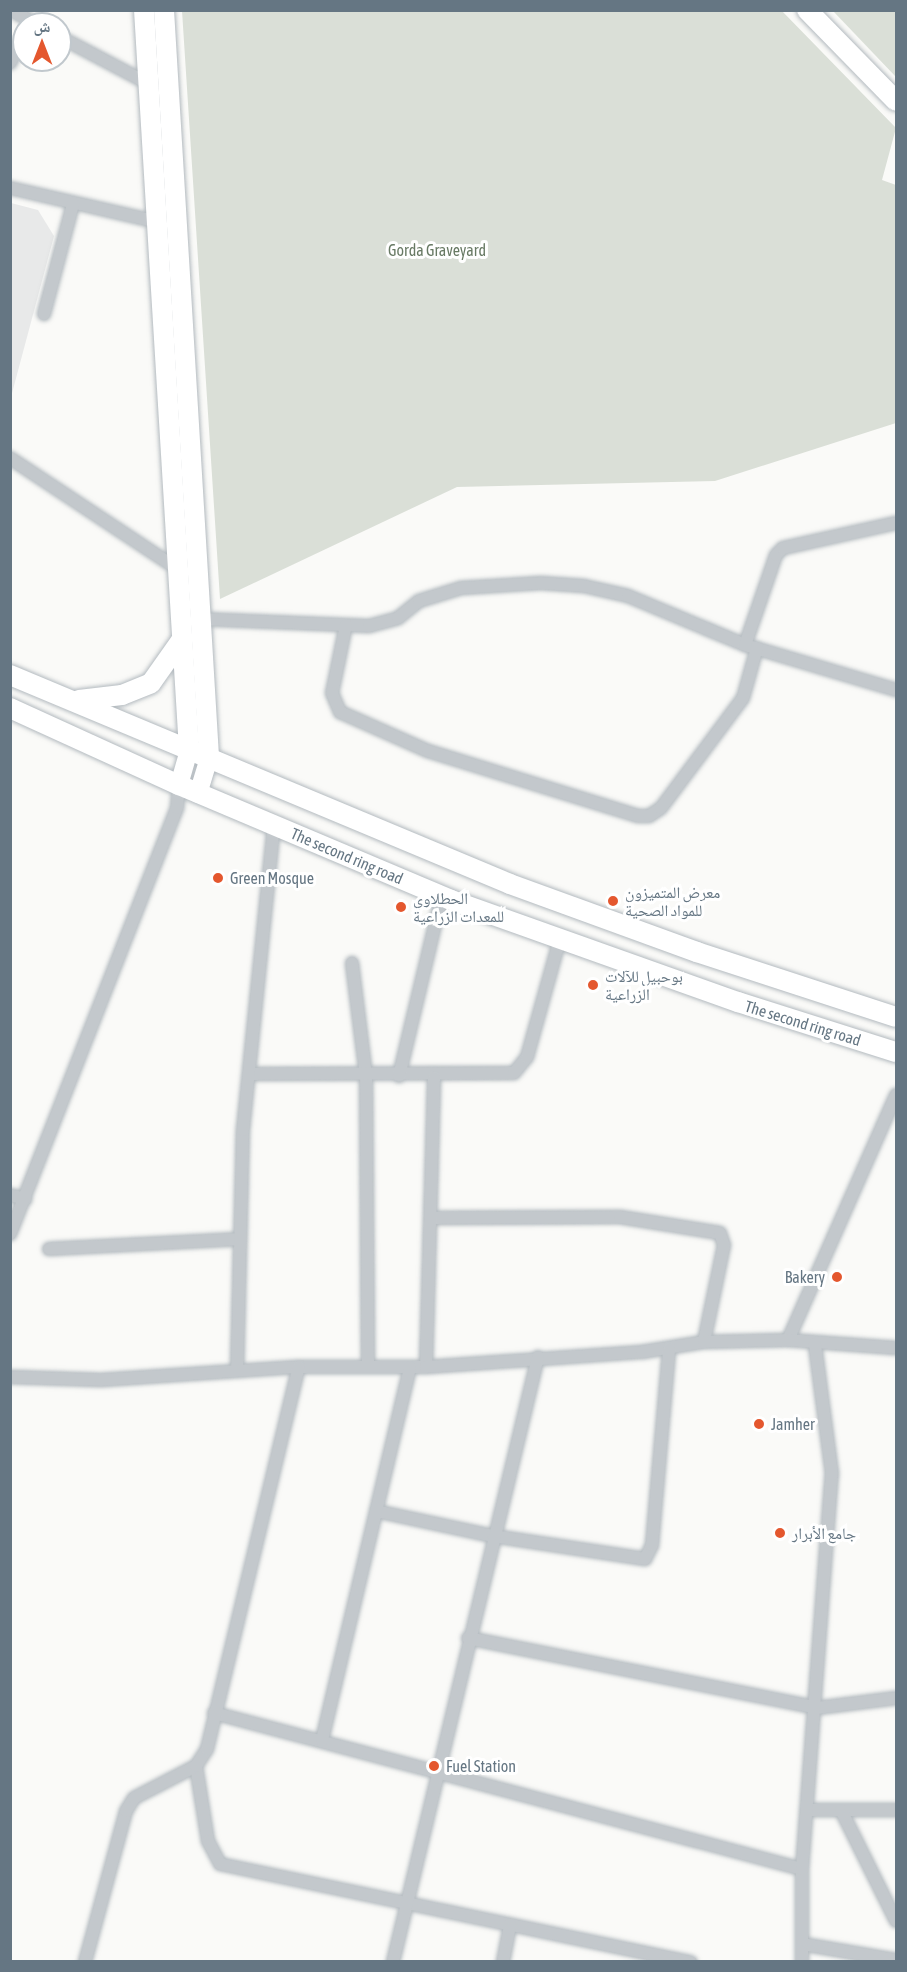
<!DOCTYPE html>
<html>
<head>
<meta charset="utf-8">
<style>
	body { margin:0 }
	#map { position:relative; width:907px; height:1972px; overflow:hidden; background:#fafaf8; font-family:"Asap Condensed","Noto Naskh Arabic",sans-serif }
	div>[style] { position:absolute }
	.built>* { inset:0; background:#e8e9e9 }
	.green>* { inset:0; background:#dadfd7 }
	.roads { filter:drop-shadow(0 0 2px #b3babf) drop-shadow(0 0 2px #b3babf) }
	.minor>* { height:12px; margin:-6px; padding:0 6px; transform-origin:6px; border-radius:6px; background:#c3c8cc }
	.secondary>* { height:18px; margin:-9px; padding:0 9px; transform-origin:9px; border-radius:9px; background:#fff }
	.primary>* { height:20px; margin:-10px; padding:0 10px; transform-origin:10px; border-radius:10px; background:#fff }
	.dots>* { width:16px; height:16px; translate:-50% -50%; box-sizing:border-box; border:3px solid #fff; border-radius:50% }
	span { translate:-50% -50%; white-space:nowrap; text-align:center; line-height:1.15; -webkit-text-stroke:6px #fff; paint-order:stroke }
	.park-label { font-size:16px; color:#687a64 }
	.street-label { font-size:16px; color:#657683 }
	.poi-label { font-size:16px; color:#657683 }
	.left { translate:0 -50%; text-align:left }
	.right { translate:-100% -50%; text-align:right }
	.frame { position:absolute; inset:0; border:12px solid #657683; pointer-events:none }
	.north { position:absolute; left:12px; top:12px; width:60px; height:60px; box-sizing:border-box; background:#fff; border:2px solid #c1c8cd; border-radius:50%; rotate:0deg; font-size:16px; font-weight:700; line-height:24px; text-align:center; color:#657683 }
	.north::after { content:''; display:block; margin:auto; width:21px; height:27px; background:#e4572e; clip-path:polygon(50% 0,100% 100%,50% 72%,0 100%) }
</style>
</head>
<body>
<div id="map">
	<div class="built">
		<div style="clip-path:polygon(11px 203px,38px 210px,54px 236px,11px 397px)"></div>
	</div>
	<div class="green">
		<div style="clip-path:polygon(182px 11px,782px 11px,896px 128px,882px 180px,896px 185px,896px 423px,715px 481px,457px 487px,220px 599px)"></div>
		<div style="clip-path:polygon(833px 11px,896px 11px,896px 77px)"></div>
	</div>
	<div class="roads">
		<div class="minor">
			<div style="left:11px;top:10px;width:29px;rotate:29deg"></div>
			<div style="left:60px;top:37px;width:105px;rotate:27.8deg"></div>
			<div style="left:10px;top:63px;width:30px;rotate:-63deg"></div>
			<div style="left:10px;top:188px;width:148px;rotate:12.9deg"></div>
			<div style="left:44px;top:314px;width:114px;rotate:-75.2deg"></div>
			<div style="left:10px;top:458px;width:206px;rotate:33.5deg"></div>
			<div style="left:200px;top:619px;width:169px;rotate:2.4deg"></div>
			<div style="left:369px;top:626px;width:30px;rotate:-15deg"></div>
			<div style="left:398px;top:618px;width:27px;rotate:-39deg"></div>
			<div style="left:419px;top:601px;width:44px;rotate:-17.2deg"></div>
			<div style="left:461px;top:588px;width:80px;rotate:-3.6deg"></div>
			<div style="left:541px;top:583px;width:43px;rotate:4deg"></div>
			<div style="left:584px;top:586px;width:45px;rotate:12.8deg"></div>
			<div style="left:628px;top:596px;width:127px;rotate:22.7deg"></div>
			<div style="left:745px;top:645px;width:158px;rotate:16.6deg"></div>
			<div style="left:346px;top:625px;width:69px;rotate:101.6deg"></div>
			<div style="left:332px;top:693px;width:21px;rotate:67deg"></div>
			<div style="left:340px;top:712px;width:96px;rotate:23.9deg"></div>
			<div style="left:428px;top:751px;width:220px;rotate:17.2deg"></div>
			<div style="left:638px;top:816px;width:11px"></div>
			<div style="left:649px;top:816px;width:14px;rotate:-34deg"></div>
			<div style="left:661px;top:808px;width:137px;rotate:-53.3deg"></div>
			<div style="left:743px;top:698px;width:52px;rotate:-74.4deg"></div>
			<div style="left:745px;top:645px;width:95px;rotate:-71deg"></div>
			<div style="left:776px;top:555px;width:10px;rotate:-45deg"></div>
			<div style="left:783px;top:548px;width:116px;rotate:-12.5deg"></div>
			<div style="left:352px;top:963px;width:114px;rotate:82.9deg"></div>
			<div style="left:366px;top:1076px;width:291px;rotate:89.6deg"></div>
			<div style="left:249px;top:1074px;width:265px;rotate:-0.2deg"></div>
			<div style="left:514px;top:1073px;width:21px;rotate:-51deg"></div>
			<div style="left:527px;top:1057px;width:123px;rotate:-74.4deg"></div>
			<div style="left:399px;top:1076px;width:185px;rotate:-76.6deg"></div>
			<div style="left:10px;top:1195px;width:16px;rotate:15deg"></div>
			<div style="left:432px;top:1218px;width:188px;rotate:-0.3deg"></div>
			<div style="left:620px;top:1217px;width:101px;rotate:9.1deg"></div>
			<div style="left:720px;top:1233px;width:13px;rotate:72deg"></div>
			<div style="left:724px;top:1245px;width:99px;rotate:101.7deg"></div>
			<div style="left:10px;top:1234px;width:458px;rotate:-68.6deg"></div>
			<div style="left:177px;top:808px;width:23px;rotate:-85deg"></div>
			<div style="left:49px;top:1249px;width:191px;rotate:-3deg"></div>
			<div style="left:788px;top:1340px;width:268px;rotate:-66.2deg"></div>
			<div style="left:426px;top:1367px;width:290px;rotate:-88.4deg"></div>
			<div style="left:237px;top:1371px;width:241px;rotate:-88.6deg"></div>
			<div style="left:243px;top:1130px;width:307px;rotate:-84.2deg"></div>
			<div style="left:10px;top:1377px;width:91px;rotate:1.9deg"></div>
			<div style="left:101px;top:1380px;width:198px;rotate:-3.8deg"></div>
			<div style="left:299px;top:1367px;width:127px"></div>
			<div style="left:426px;top:1367px;width:217px;rotate:-4deg"></div>
			<div style="left:642px;top:1352px;width:63px;rotate:-9.2deg"></div>
			<div style="left:704px;top:1342px;width:84px;rotate:-1.4deg"></div>
			<div style="left:788px;top:1340px;width:108px;rotate:4.2deg"></div>
			<div style="left:376px;top:1511px;width:120px;rotate:12.1deg"></div>
			<div style="left:493px;top:1536px;width:154px;rotate:8.6deg"></div>
			<div style="left:645px;top:1559px;width:16px;rotate:-63deg"></div>
			<div style="left:652px;top:1545px;width:197px;rotate:-85deg"></div>
			<div style="left:468px;top:1638px;width:356px;rotate:11.3deg"></div>
			<div style="left:817px;top:1708px;width:80px;rotate:-7.2deg"></div>
			<div style="left:214px;top:1713px;width:608px;rotate:14.86deg"></div>
			<div style="left:322px;top:1740px;width:383px;rotate:-76.7deg"></div>
			<div style="left:196px;top:1766px;width:76px;rotate:80.9deg"></div>
			<div style="left:208px;top:1841px;width:26px;rotate:62deg"></div>
			<div style="left:220px;top:1864px;width:481px;rotate:11.8deg"></div>
			<div style="left:809px;top:1810px;width:87px"></div>
			<div style="left:841px;top:1810px;width:124px;rotate:63.6deg"></div>
			<div style="left:802px;top:1944px;width:95px;rotate:9.7deg"></div>
			<div style="left:85px;top:1962px;width:156px;rotate:-74.8deg"></div>
			<div style="left:126px;top:1811px;width:15px;rotate:-58deg"></div>
			<div style="left:134px;top:1798px;width:70px;rotate:-27.3deg"></div>
			<div style="left:196px;top:1766px;width:20px;rotate:-57deg"></div>
			<div style="left:207px;top:1749px;width:393px;rotate:-76.5deg"></div>
			<div style="left:393px;top:1962px;width:622px;rotate:-76.52deg"></div>
			<div style="left:503px;top:1962px;width:38px;rotate:-79deg"></div>
			<div style="left:802px;top:1962px;width:93px;rotate:-90deg"></div>
			<div style="left:802px;top:1869px;width:396px;rotate:-85.7deg"></div>
			<div style="left:832px;top:1474px;width:131px;rotate:-97.5deg"></div>
		</div>
		<div class="secondary">
			<div style="left:179px;top:785px;width:37px;rotate:-74deg"></div>
			<div style="left:198px;top:794px;width:39px;rotate:-73deg"></div>
		</div>
		<div class="primary">
			<div style="left:144px;top:10px;width:740px;rotate:86.52deg"></div>
			<div style="left:164px;top:10px;width:748px;rotate:86.55deg"></div>
			<div style="left:807px;top:10px;width:127px;rotate:45.6deg"></div>
			<div style="left:10px;top:675px;width:542px;rotate:22.68deg"></div>
			<div style="left:510px;top:884px;width:199px;rotate:20deg"></div>
			<div style="left:697px;top:952px;width:209px;rotate:18.1deg"></div>
			<div style="left:79px;top:700px;width:43px;rotate:-6.6deg"></div>
			<div style="left:122px;top:695px;width:31px;rotate:-22deg"></div>
			<div style="left:151px;top:683px;width:54px;rotate:-54.8deg"></div>
			<div style="left:10px;top:708px;width:186px;rotate:24.5deg"></div>
			<div style="left:179px;top:785px;width:295px;rotate:22.9deg"></div>
			<div style="left:451px;top:900px;width:305px;rotate:19.6deg"></div>
			<div style="left:738px;top:1002px;width:166px;rotate:17.6deg"></div>
		</div>
	</div>
	<div class="dots">
		<div style="left:218px;top:878px;background:#e4572e"></div>
		<div style="left:613px;top:901px;background:#e4572e"></div>
		<div style="left:401px;top:907px;background:#e4572e"></div>
		<div style="left:593px;top:985px;background:#e4572e"></div>
		<div style="left:837px;top:1277px;background:#e4572e"></div>
		<div style="left:759px;top:1424px;background:#e4572e"></div>
		<div style="left:780px;top:1533px;background:#e4572e"></div>
		<div style="left:434px;top:1766px;background:#e4572e"></div>
	</div>
	<div class="park-label">
		<span style="left:437px;top:250px">Gorda Graveyard</span>
	</div>
	<div class="street-label">
		<span style="left:347px;top:856px;rotate:23deg">The second ring road</span>
		<span style="left:803px;top:1023px;rotate:17deg">The second ring road</span>
	</div>
	<div class="poi-label">
		<span class="left" style="left:230px;top:878px">Green Mosque</span>
		<span class="left" style="left:625px;top:901px">معرض المتميزون<br>للمواد الصحية</span>
		<span class="left" style="left:413px;top:907px">الحطلاوي<br>للمعدات الزراعية</span>
		<span class="left" style="left:605px;top:985px">بوحبيل للآلات<br>الزراعية</span>
		<span class="right" style="left:825px;top:1277px">Bakery</span>
		<span class="left" style="left:771px;top:1424px">Jamher</span>
		<span class="left" style="left:792px;top:1533px">جامع الأبرار</span>
		<span class="left" style="left:446px;top:1766px">Fuel Station</span>
	</div>
	<div class="frame"></div>
	<div class="north">ش</div>
</div>
</body>
</html>
